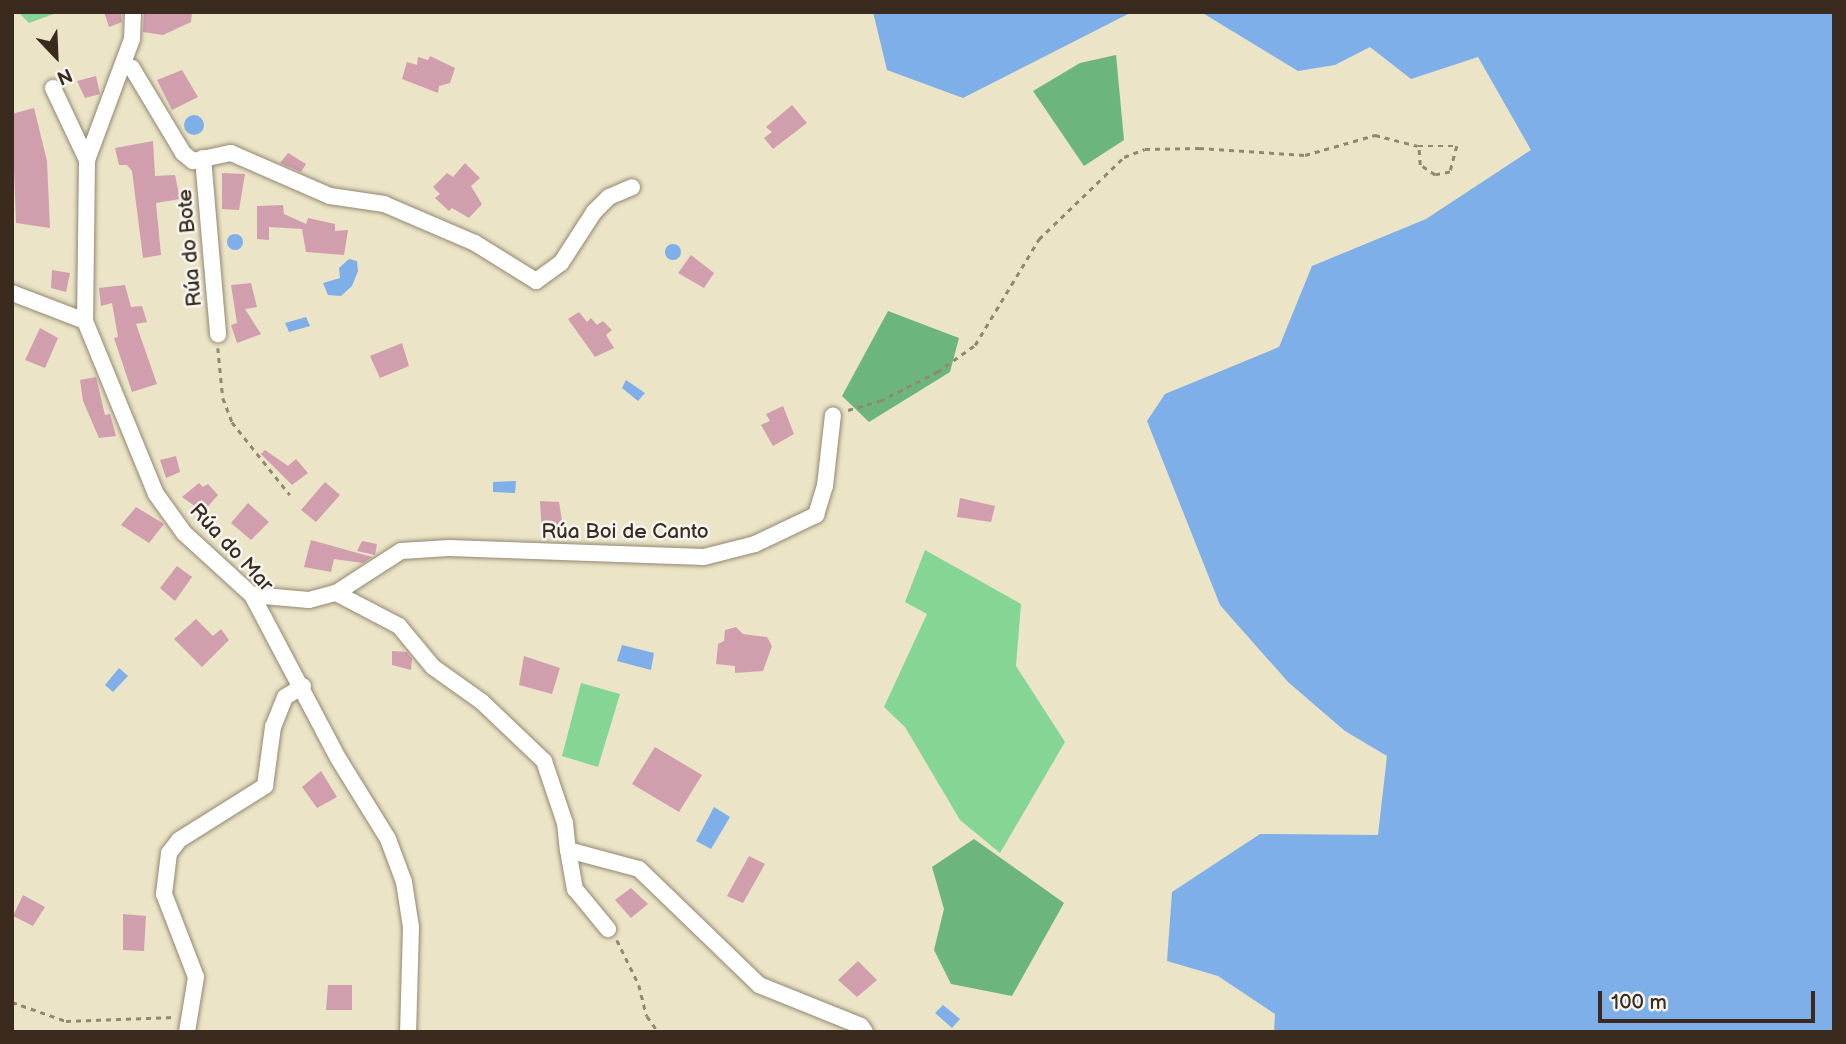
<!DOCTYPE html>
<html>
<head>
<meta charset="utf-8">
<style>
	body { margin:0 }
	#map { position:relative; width:1846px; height:1044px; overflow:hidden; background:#ebe4c6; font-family:"Balsamiq Sans",sans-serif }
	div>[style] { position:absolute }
	.green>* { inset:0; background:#85d594 }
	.forest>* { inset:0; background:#6cb67e }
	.water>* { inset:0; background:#7eafe9 }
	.round { border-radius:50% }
	.building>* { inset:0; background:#d19eae }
	.path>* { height:2.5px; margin-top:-1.25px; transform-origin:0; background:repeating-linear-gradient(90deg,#938772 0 5px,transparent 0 10px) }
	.roads { filter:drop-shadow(0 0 2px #938772) drop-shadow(0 0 2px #938772) }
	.minor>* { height:16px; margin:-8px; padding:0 8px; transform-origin:8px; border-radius:8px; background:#fff }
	span { translate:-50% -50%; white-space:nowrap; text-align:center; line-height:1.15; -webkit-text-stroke:5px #f6f6f2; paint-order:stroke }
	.street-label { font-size:21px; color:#3b2a1e }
	.frame { position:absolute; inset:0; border:14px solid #3b2a1e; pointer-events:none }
	.north { position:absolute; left:21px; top:21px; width:70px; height:70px; -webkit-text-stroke:5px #f6f6f2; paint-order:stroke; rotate:157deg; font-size:19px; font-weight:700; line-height:28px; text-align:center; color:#3b2a1e }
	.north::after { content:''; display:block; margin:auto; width:24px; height:32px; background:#3b2a1e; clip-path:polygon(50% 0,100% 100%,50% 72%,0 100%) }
	.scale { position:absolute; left:1598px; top:991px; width:217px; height:32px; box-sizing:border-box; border:4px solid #3b2a1e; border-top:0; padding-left:9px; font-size:21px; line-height:24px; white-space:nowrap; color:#3b2a1e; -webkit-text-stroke:5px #f6f6f2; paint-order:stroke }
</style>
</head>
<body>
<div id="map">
	<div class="green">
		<div style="clip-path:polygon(18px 12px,59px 12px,29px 23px)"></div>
		<div style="clip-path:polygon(925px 550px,1021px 604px,1016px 666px,1065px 742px,1000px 853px,960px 820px,905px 727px,884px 707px,927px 614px,905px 602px)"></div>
		<div style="clip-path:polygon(581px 683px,620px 694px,598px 767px,562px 756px)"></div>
	</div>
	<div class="forest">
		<div style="clip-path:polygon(1116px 55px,1124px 140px,1084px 166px,1033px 91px,1080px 63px)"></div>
		<div style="clip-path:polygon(888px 311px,959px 338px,950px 372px,869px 422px,842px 396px)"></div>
		<div style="clip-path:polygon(974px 839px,1064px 903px,1012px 996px,951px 984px,934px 950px,944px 909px,932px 867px)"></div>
	</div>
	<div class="water">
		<div style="clip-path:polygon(873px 12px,1132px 12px,963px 98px,887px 70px)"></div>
		<div style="clip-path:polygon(1201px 12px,1834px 12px,1834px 1032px,1274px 1032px,1275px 1014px,1218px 976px,1167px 961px,1172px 892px,1260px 834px,1378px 835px,1387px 756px,1345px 731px,1288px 682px,1220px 605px,1147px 421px,1165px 394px,1279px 347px,1312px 266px,1426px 219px,1531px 150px,1478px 57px,1411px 79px,1370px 47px,1335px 65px,1298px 71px)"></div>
		<div class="round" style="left:184px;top:115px;width:20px;height:20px"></div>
		<div class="round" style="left:227px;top:234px;width:16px;height:16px"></div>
		<div class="round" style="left:665px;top:244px;width:16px;height:16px"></div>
		<div style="clip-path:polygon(349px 259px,357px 261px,358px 271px,352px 286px,341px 296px,328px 295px,323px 283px,340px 278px,339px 268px)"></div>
		<div style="clip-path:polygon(306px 317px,310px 326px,289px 332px,285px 323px)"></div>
		<div style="clip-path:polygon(626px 380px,645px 393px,638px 401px,622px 388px)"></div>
		<div style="clip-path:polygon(516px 481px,515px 493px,493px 492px,493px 482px)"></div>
		<div style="clip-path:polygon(622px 645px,654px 653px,651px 670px,617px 661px)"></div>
		<div style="clip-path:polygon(119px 668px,128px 676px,113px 692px,105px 685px)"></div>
		<div style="clip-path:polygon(714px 807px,730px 817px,711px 849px,696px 841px)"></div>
		<div style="clip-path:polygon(943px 1005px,960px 1019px,952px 1028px,935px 1013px)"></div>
	</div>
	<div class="building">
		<div style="clip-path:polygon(104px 12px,121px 12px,122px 22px,109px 27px)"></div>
		<div style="clip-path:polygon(192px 12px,191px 22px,163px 35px,143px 32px,144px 12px)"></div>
		<div style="clip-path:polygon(430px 56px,455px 68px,450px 83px,439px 86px,438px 93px,402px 79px,407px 62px,417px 65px,418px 57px,428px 60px)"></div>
		<div style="clip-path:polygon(182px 70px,198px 97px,172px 110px,157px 80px)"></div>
		<div style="clip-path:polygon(96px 76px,100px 94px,85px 98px,77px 81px)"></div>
		<div style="clip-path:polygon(792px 105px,807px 123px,773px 149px,764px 138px,772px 132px,766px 127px)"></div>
		<div style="clip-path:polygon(34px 108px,47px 161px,50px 228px,16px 223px,12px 114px)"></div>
		<div style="clip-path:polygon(153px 141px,155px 176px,175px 175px,180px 199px,156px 203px,161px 255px,143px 258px,132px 171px,127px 165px,119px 165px,115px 148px)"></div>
		<div style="clip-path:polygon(288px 153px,306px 164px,301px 172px,280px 163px)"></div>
		<div style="clip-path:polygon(465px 163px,480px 178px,471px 186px,482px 204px,469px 218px,452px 208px,449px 211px,435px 198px,440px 194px,433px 187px,447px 173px,453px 177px)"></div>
		<div style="clip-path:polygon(222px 173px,245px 174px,239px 210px,222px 209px)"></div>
		<div style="clip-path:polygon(283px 205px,284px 214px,306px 224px,308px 218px,335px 224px,335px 231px,348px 230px,344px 255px,306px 252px,302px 229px,269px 227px,269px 240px,257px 239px,257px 206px)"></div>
		<div style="clip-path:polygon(691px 255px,714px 273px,704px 288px,678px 273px)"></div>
		<div style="clip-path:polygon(52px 270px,70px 273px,66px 292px,51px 288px)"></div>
		<div style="clip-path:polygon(251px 283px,257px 307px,245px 309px,261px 334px,237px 343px,231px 325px,237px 323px,231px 285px)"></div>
		<div style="clip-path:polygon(125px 285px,131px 307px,142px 306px,147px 322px,136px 324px,157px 384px,132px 392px,114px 338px,118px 337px,112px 303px,101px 306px,99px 288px)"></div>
		<div style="clip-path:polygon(579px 312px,587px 322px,591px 318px,597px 325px,603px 321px,612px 330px,606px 335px,614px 348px,595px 357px,568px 319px)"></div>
		<div style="clip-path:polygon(40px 328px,58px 338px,45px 368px,25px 360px)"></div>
		<div style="clip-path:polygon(402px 343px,409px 366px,380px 378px,370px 356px)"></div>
		<div style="clip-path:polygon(96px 377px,105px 415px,110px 414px,116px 436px,99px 438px,83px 401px,80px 380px)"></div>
		<div style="clip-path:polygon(783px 406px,794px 434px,773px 446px,761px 425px,770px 421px,766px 414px)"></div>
		<div style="clip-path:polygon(265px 450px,288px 466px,296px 459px,308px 473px,292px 485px,261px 454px)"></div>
		<div style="clip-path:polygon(176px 456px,180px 472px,166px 478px,160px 460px)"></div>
		<div style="clip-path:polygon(325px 482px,340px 495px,316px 522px,301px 510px)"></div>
		<div style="clip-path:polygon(199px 483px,203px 487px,208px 484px,218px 495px,203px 512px,182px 497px)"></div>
		<div style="clip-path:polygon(960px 498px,995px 506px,991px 522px,957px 517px)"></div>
		<div style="clip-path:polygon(540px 501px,559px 502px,564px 533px,542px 536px)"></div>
		<div style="clip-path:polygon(248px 503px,269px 522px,251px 540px,231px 523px)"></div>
		<div style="clip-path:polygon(136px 507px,164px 524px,149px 543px,121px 525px)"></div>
		<div style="clip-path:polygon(311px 540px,372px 557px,363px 563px,334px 559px,331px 572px,304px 567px)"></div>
		<div style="clip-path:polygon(362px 541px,377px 544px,375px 555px,357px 551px)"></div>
		<div style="clip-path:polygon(177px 566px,192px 577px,175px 601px,160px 588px)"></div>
		<div style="clip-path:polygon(196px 619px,213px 636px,221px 629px,229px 640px,202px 667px,174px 639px)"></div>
		<div style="clip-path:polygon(736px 627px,743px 634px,767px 637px,772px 646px,763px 671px,735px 673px,735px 666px,716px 664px,718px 644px,724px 641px,725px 630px)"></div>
		<div style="clip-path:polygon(392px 651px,407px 652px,412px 659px,411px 670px,392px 665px)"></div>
		<div style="clip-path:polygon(524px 656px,560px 668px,552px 694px,519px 685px)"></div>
		<div style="clip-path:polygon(655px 747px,702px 775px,679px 812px,632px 784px)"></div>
		<div style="clip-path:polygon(321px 771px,337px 797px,317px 808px,302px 787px)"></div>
		<div style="clip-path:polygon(749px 856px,765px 864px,743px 903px,727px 896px)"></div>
		<div style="clip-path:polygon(631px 888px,648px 904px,631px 918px,615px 900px)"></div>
		<div style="clip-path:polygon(23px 895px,45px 907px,33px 926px,13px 916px)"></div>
		<div style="clip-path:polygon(123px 914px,146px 916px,144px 951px,123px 950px)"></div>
		<div style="clip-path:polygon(858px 961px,877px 980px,857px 997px,838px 980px)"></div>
		<div style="clip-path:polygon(328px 985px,352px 985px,352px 1010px,326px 1010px)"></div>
	</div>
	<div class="path">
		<div style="left:218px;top:348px;width:50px;rotate:84.3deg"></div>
		<div style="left:223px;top:398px;width:26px;rotate:69deg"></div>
		<div style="left:232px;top:422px;width:93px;rotate:51.5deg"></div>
		<div style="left:848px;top:410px;width:33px;rotate:-16deg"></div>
		<div style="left:880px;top:401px;width:64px;rotate:-27deg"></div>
		<div style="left:937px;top:372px;width:47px;rotate:-35.4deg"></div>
		<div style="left:975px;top:345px;width:124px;rotate:-58.9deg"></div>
		<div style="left:1039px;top:239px;width:118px;rotate:-44deg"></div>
		<div style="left:1124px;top:157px;width:22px;rotate:-21deg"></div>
		<div style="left:1145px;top:149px;width:54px;rotate:-1.1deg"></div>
		<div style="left:1199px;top:148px;width:106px;rotate:3.8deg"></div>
		<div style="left:1305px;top:155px;width:73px;rotate:-15.9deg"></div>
		<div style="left:1375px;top:135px;width:44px;rotate:14.3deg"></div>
		<div style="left:1418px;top:146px;width:39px"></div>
		<div style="left:1457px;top:146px;width:27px;rotate:105deg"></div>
		<div style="left:1450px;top:172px;width:15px;rotate:169deg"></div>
		<div style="left:1435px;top:175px;width:18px;rotate:-146deg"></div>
		<div style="left:1420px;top:165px;width:16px;rotate:-94deg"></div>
		<div style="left:617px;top:940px;width:50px;rotate:63.9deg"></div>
		<div style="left:639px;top:985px;width:32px;rotate:76deg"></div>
		<div style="left:647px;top:1016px;width:19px;rotate:55deg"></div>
		<div style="left:12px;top:1002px;width:57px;rotate:19.4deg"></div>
		<div style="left:66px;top:1021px;width:108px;rotate:-2.1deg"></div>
	</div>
	<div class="roads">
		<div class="minor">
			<div style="left:133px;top:12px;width:27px;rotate:92deg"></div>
			<div style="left:132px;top:39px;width:129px;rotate:110.4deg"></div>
			<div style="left:87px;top:160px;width:161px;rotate:90.7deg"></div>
			<div style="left:85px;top:321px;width:187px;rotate:67.7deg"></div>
			<div style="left:156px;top:494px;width:48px;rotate:54.3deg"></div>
			<div style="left:184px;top:533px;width:92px;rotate:42.4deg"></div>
			<div style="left:252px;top:595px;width:184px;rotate:62.2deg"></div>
			<div style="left:338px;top:758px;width:95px;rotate:58.3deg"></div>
			<div style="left:388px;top:839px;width:46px;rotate:69.6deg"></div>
			<div style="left:404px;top:882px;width:46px;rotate:81.2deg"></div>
			<div style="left:411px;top:927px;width:105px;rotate:91.6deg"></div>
			<div style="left:123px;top:64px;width:10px;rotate:24deg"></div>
			<div style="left:132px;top:68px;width:99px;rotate:59deg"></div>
			<div style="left:183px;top:153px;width:13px;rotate:39deg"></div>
			<div style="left:193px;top:161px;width:39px;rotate:-12deg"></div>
			<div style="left:231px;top:153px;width:108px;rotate:23.5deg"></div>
			<div style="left:330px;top:196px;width:55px;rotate:8.4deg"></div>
			<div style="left:384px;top:204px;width:99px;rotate:23.2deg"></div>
			<div style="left:475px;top:243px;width:72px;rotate:31.9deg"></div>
			<div style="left:536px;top:281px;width:31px;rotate:-36deg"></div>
			<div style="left:561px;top:263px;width:61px;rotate:-57.1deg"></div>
			<div style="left:594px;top:212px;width:21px;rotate:-45deg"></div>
			<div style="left:609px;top:197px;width:25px;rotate:-23deg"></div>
			<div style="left:53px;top:88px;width:80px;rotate:64.7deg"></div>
			<div style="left:203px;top:158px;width:177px;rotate:85.1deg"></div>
			<div style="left:12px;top:293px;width:78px;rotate:21deg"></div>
			<div style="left:336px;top:593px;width:77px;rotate:-32.9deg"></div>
			<div style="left:401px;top:551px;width:48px;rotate:-3.6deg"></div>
			<div style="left:449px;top:548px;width:255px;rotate:2deg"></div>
			<div style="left:704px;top:557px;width:53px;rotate:-14.3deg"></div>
			<div style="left:755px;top:544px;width:68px;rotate:-25.4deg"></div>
			<div style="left:816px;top:515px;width:30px;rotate:-73deg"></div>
			<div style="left:825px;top:486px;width:71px;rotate:-83.6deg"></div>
			<div style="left:252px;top:595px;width:57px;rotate:5deg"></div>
			<div style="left:309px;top:600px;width:28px;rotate:-15deg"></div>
			<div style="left:336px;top:593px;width:71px;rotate:27.6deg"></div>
			<div style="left:399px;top:626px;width:53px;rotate:50.3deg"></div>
			<div style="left:433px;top:667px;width:60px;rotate:35.5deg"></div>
			<div style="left:482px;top:702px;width:86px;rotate:43.6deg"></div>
			<div style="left:544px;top:761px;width:65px;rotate:71.3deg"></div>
			<div style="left:565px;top:823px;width:27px;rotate:84deg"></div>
			<div style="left:568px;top:850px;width:73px;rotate:15deg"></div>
			<div style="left:639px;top:869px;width:167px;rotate:44deg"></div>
			<div style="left:759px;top:985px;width:110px;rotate:21.9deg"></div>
			<div style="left:861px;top:1026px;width:7px;rotate:56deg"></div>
			<div style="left:568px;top:850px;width:40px;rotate:80deg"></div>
			<div style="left:575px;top:889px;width:52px;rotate:50.5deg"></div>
			<div style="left:187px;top:1032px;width:56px;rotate:-80.7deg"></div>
			<div style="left:196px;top:977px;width:89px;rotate:-111.1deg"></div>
			<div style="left:164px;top:894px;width:41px;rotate:-83deg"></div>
			<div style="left:169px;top:853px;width:16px;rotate:-52deg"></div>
			<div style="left:179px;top:840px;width:102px;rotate:-32.1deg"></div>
			<div style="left:265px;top:786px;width:60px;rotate:-82.3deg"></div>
			<div style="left:273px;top:727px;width:32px;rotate:-68deg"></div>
			<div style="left:285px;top:697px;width:21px;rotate:-31deg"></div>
		</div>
	</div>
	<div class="street-label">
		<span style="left:190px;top:248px;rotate:-95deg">Rúa do Bote</span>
		<span style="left:625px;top:532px">Rúa Boi de Canto</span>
		<span style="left:231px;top:548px;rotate:47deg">Rúa do Mar</span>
	</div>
	<div class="frame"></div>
	<div class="north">N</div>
	<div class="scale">100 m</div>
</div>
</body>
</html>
